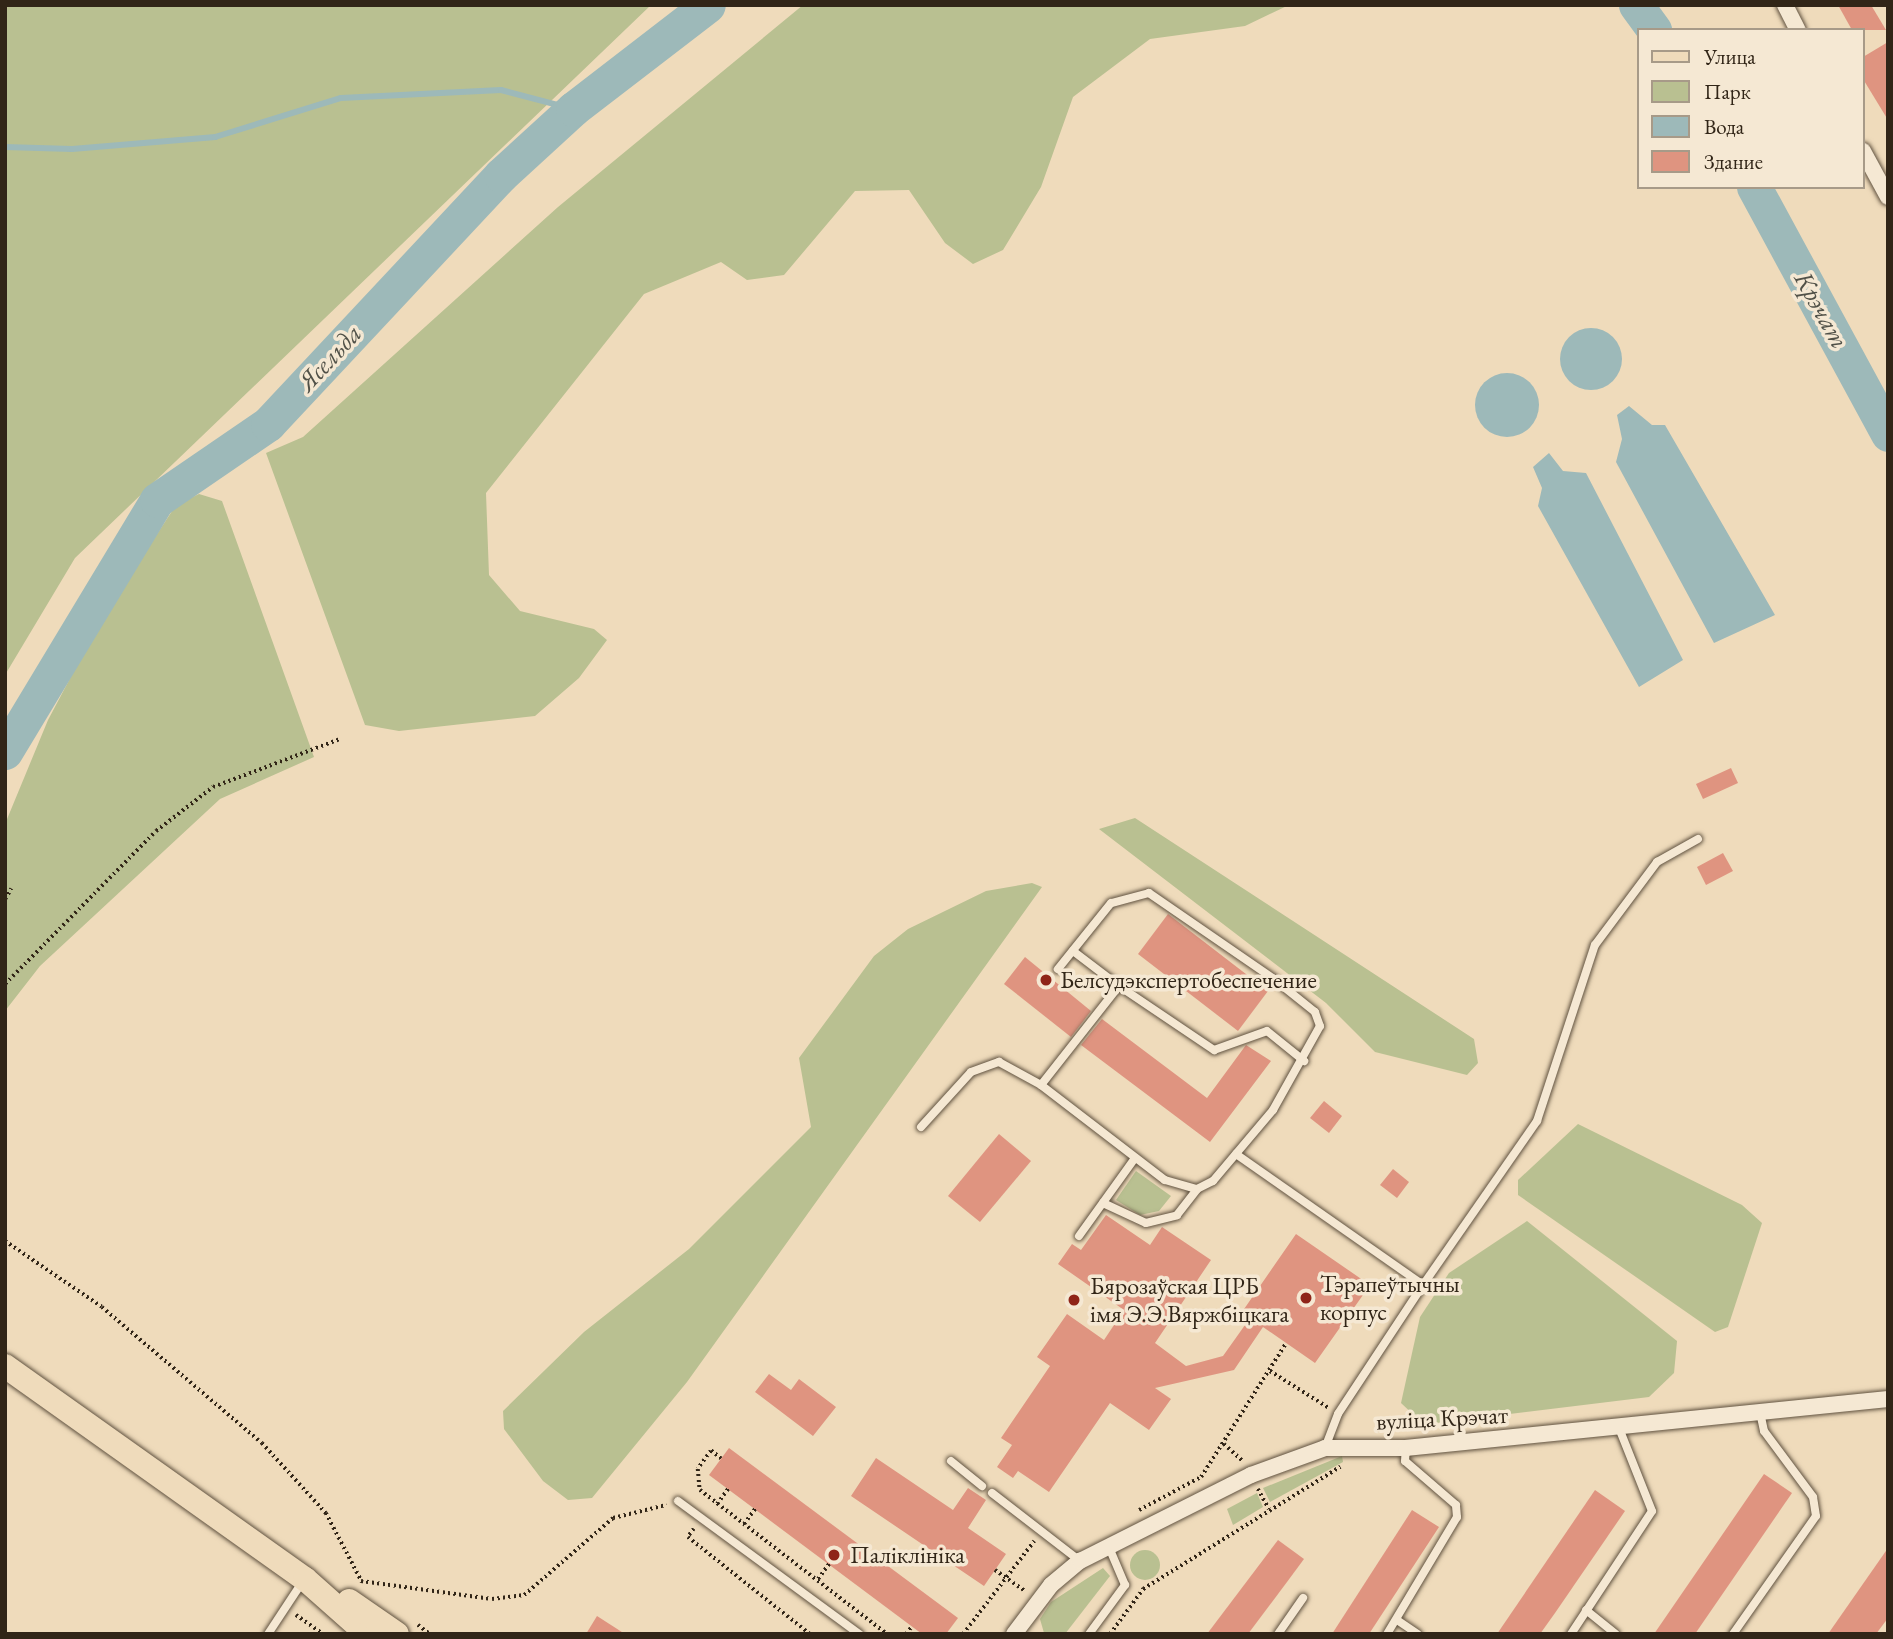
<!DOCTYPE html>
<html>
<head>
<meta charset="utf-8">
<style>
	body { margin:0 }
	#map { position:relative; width:1893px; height:1639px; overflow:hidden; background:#efdbbb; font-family:"EB Garamond",serif }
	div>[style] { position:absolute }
	.green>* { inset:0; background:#b9c091 }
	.round { border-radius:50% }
	.water>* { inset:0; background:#9db9b9 }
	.stream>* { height:6px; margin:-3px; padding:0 3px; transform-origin:3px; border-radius:3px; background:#9db9b9 }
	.river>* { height:35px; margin:-17.5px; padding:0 17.5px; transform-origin:17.5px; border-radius:17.5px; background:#9db9b9 }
	.building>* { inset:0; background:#df9480 }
	.path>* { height:3.5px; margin-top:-1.75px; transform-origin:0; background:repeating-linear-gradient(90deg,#312517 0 2px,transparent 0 5.5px) }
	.roads { filter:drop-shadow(0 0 2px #605240) drop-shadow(0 0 2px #605240) }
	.lane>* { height:8px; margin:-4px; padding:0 4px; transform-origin:4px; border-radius:4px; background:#f5e8d3 }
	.street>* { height:16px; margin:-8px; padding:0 8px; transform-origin:8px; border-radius:8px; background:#f5e8d3 }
	.primary>* { height:24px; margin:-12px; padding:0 12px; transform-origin:12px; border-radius:12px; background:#efdbbb }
	.dots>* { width:19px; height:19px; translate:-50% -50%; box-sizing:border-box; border:4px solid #f5e8d3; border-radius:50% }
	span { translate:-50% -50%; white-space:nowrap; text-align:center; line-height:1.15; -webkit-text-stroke:7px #f5e8d3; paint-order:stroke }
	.poi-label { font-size:24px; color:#312517 }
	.left { translate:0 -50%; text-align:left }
	.street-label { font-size:24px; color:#312517 }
	.water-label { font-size:26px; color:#515148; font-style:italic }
	.frame { position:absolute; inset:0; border:7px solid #312517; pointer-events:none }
	.legend { position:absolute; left:1637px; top:28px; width:228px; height:161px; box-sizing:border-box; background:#f5e8d3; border:2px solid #a79a88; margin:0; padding:9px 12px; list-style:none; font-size:21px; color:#312517 }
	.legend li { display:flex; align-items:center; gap:14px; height:35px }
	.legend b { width:35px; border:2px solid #a79a88 }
</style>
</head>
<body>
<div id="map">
	<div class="green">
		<div style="clip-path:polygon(5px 5px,651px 5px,75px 558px,5px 675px)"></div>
		<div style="clip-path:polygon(803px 5px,1289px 5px,1245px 26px,1150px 39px,1073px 97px,1041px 187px,1003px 250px,973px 264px,945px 243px,909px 190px,855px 191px,784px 275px,747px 280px,721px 262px,644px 294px,486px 493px,489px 575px,520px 611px,594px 629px,607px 640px,579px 678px,535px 716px,399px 731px,365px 725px,266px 453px,303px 437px,558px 207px)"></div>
		<div style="clip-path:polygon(199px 494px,222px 501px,314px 757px,220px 799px,40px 966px,5px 1011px,5px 824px,48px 720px,101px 620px,176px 505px)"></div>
		<div style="clip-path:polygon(1135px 818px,1474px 1039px,1478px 1063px,1467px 1075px,1375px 1052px,1326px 1003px,1099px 829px)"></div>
		<div style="clip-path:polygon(1032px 883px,1042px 887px,687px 1382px,592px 1498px,568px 1500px,543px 1481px,504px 1429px,503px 1411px,584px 1332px,689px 1249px,811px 1127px,799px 1058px,874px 956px,908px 929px,986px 891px)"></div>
		<div style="clip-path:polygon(1578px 1124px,1742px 1205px,1762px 1223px,1728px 1327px,1715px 1332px,1518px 1195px,1518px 1180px)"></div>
		<div style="clip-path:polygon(1136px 1171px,1171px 1196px,1159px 1211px,1140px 1215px,1116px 1200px)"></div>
		<div style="clip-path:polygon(1527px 1221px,1677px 1341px,1674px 1373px,1649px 1397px,1436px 1423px,1418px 1419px,1401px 1403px,1420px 1317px,1449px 1273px)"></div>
		<div style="clip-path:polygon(1342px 1456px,1343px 1462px,1270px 1502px,1263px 1488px)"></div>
		<div style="clip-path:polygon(1257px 1493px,1263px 1507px,1233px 1525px,1227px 1509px)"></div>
		<div class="round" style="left:1130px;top:1550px;width:30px;height:30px"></div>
		<div style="clip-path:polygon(1103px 1568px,1110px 1576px,1065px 1634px,1044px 1633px,1040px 1619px,1051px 1602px)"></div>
	</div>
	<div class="water">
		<div class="round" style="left:1560px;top:328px;width:62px;height:62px"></div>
		<div class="round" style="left:1475px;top:373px;width:64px;height:64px"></div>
		<div style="clip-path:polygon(1629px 406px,1652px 425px,1665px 425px,1775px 615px,1714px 643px,1616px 462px,1622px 439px,1617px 415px)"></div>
		<div style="clip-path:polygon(1549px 453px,1563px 471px,1586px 473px,1683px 660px,1639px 687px,1538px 506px,1542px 488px,1533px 467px)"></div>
	</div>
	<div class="stream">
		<div style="left:5px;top:147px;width:67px;rotate:1.7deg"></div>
		<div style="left:72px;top:149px;width:144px;rotate:-4.8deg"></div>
		<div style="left:215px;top:137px;width:132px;rotate:-17.2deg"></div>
		<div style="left:341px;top:98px;width:160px;rotate:-2.9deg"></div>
		<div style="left:501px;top:90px;width:74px;rotate:14.8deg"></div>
	</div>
	<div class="river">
		<div style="left:1636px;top:5px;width:31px;rotate:54deg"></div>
		<div style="left:1754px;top:187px;width:281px;rotate:61.5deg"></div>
		<div style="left:5px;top:752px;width:294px;rotate:-58.9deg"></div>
		<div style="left:157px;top:500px;width:135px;rotate:-34.4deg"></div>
		<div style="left:268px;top:424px;width:341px;rotate:-46.9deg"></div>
		<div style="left:501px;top:175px;width:98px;rotate:-42.5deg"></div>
		<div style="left:573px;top:109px;width:170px;rotate:-37.6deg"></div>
	</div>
	<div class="building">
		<div style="clip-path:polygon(1838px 5px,1871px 5px,1886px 30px,1852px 30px)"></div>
		<div style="clip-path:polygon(1888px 42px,1888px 120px,1863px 79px,1863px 57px)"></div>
		<div style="clip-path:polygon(1731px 768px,1738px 783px,1703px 799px,1696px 784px)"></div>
		<div style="clip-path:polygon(1723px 853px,1733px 871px,1706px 885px,1697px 867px)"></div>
		<div style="clip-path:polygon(1168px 914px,1268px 991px,1238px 1031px,1138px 954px)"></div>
		<div style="clip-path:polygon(1025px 957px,1091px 1011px,1071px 1037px,1004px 984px)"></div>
		<div style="clip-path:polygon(1102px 1019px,1207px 1098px,1246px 1045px,1271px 1061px,1210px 1142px,1081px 1045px)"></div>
		<div style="clip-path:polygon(1324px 1101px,1342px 1116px,1329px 1133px,1310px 1118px)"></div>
		<div style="clip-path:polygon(999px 1134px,1031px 1161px,980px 1222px,948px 1196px)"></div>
		<div style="clip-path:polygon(1393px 1169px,1409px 1182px,1397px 1198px,1380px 1185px)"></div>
		<div style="clip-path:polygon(1106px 1215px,1150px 1245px,1162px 1227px,1211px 1260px,1155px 1343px,1186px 1366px,1223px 1356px,1250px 1318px,1242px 1312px,1296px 1234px,1370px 1285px,1315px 1363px,1263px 1327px,1234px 1370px,1155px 1388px,1171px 1399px,1149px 1430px,1110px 1403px,1049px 1492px,1018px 1471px,1013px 1478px,997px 1467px,1012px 1445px,1001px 1438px,1050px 1366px,1037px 1357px,1067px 1314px,1104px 1340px,1124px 1310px,1058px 1264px,1072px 1244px,1081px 1250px)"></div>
		<div style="clip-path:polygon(769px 1374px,791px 1390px,799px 1379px,836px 1407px,813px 1436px,755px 1392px)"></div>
		<div style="clip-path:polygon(729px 1448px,958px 1618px,946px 1634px,922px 1634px,709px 1475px)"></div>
		<div style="clip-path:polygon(876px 1458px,953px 1510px,968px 1488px,986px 1500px,968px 1528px,1006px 1554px,984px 1586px,851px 1496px)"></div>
		<div style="clip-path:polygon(1764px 1474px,1792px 1493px,1695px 1634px,1654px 1634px)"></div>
		<div style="clip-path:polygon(1595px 1490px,1625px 1511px,1555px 1613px,1540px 1634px,1497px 1634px)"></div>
		<div style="clip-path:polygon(1412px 1510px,1439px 1527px,1369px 1634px,1332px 1634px)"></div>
		<div style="clip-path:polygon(1278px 1540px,1304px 1559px,1287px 1582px,1248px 1634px,1207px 1634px)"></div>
		<div style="clip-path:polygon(1888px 1548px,1888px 1618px,1876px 1634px,1828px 1634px)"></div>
		<div style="clip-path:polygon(597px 1616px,625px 1634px,586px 1634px)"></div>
	</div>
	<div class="path">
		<div style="left:5px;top:899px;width:12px;rotate:-59deg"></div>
		<div style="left:5px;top:984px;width:215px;rotate:-45.4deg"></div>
		<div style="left:156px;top:831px;width:72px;rotate:-37.7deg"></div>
		<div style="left:213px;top:787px;width:136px;rotate:-20.7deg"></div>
		<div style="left:5px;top:1241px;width:117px;rotate:34.2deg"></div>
		<div style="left:102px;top:1307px;width:210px;rotate:40.4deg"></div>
		<div style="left:262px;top:1443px;width:95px;rotate:47.6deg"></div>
		<div style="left:326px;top:1513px;width:78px;rotate:62.4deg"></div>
		<div style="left:1270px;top:1371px;width:70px;rotate:32.1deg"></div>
		<div style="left:1224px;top:1444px;width:25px;rotate:42deg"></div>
		<div style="left:721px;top:1459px;width:13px;rotate:-141deg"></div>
		<div style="left:711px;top:1451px;width:22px;rotate:126deg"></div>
		<div style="left:698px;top:1469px;width:21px;rotate:85deg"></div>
		<div style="left:700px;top:1490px;width:236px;rotate:37.6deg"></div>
		<div style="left:1258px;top:1489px;width:23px;rotate:61deg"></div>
		<div style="left:717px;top:1504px;width:19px;rotate:-54deg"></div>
		<div style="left:1139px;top:1510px;width:70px;rotate:-28deg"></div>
		<div style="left:1201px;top:1477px;width:159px;rotate:-57.6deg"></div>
		<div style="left:744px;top:1524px;width:19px;rotate:-54deg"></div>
		<div style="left:694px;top:1529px;width:10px;rotate:127deg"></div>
		<div style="left:688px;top:1537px;width:156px;rotate:38.5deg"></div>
		<div style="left:995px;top:1570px;width:37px;rotate:35deg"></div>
		<div style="left:818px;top:1579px;width:19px;rotate:-54deg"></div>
		<div style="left:361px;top:1581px;width:132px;rotate:7.8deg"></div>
		<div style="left:492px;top:1599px;width:32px;rotate:-7deg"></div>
		<div style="left:524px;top:1595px;width:118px;rotate:-40.9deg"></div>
		<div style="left:613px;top:1518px;width:55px;rotate:-13.8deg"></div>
		<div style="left:296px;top:1615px;width:33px;rotate:35deg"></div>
		<div style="left:418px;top:1625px;width:15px;rotate:37deg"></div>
		<div style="left:906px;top:1634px;width:10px;rotate:-53deg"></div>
		<div style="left:963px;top:1634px;width:117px;rotate:-52.6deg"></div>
		<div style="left:1110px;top:1634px;width:56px;rotate:-53.7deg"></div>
		<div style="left:1143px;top:1589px;width:232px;rotate:-31.8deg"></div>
	</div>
	<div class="roads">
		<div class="lane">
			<div style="left:1119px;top:986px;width:115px;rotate:34deg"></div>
			<div style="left:1214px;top:1050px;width:56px;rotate:-19.7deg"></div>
			<div style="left:1267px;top:1031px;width:48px;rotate:39deg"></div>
			<div style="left:1041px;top:1085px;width:126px;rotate:-51.8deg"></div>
			<div style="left:1119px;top:986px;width:58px;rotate:-142.7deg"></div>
			<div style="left:921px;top:1127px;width:74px;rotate:-47.7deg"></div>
			<div style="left:971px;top:1072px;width:30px;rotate:-20deg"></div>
			<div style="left:999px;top:1062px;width:48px;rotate:28.7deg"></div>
			<div style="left:1041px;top:1085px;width:156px;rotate:37.5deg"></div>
			<div style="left:1165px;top:1180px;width:33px;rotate:16deg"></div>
			<div style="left:1197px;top:1189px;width:18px;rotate:-27deg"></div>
			<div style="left:1213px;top:1181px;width:93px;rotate:-49.8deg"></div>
			<div style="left:1273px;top:1110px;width:96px;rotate:-60.8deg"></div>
			<div style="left:1320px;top:1026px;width:15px;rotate:-110deg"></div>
			<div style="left:1315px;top:1012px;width:53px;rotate:-141.2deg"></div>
			<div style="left:1274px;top:979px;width:152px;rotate:-145.5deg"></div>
			<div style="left:1149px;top:893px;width:39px;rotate:165deg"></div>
			<div style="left:1111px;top:903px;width:85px;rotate:128.8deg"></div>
			<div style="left:1236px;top:1154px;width:228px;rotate:35deg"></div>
			<div style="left:1423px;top:1285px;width:154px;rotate:123.4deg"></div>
			<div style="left:1338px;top:1414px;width:36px;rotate:111deg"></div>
			<div style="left:1103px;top:1203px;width:47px;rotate:24.9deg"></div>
			<div style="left:1146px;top:1223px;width:32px;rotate:-14deg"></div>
			<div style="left:1177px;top:1215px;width:33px;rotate:-52deg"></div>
			<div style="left:1079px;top:1236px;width:96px;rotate:-54.3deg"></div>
			<div style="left:1423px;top:1285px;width:200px;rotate:-55.2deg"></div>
			<div style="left:1537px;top:1121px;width:185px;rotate:-71.8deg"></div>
			<div style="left:1595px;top:945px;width:104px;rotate:-53.2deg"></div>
			<div style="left:1657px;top:862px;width:47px;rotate:-29.3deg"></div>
			<div style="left:951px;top:1461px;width:40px;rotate:39deg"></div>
			<div style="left:992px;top:1493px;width:111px;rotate:37.7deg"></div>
			<div style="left:678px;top:1501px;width:225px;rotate:36.3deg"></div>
			<div style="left:1586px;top:1610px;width:38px;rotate:39deg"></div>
			<div style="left:1397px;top:1620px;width:25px;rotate:34deg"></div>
			<div style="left:268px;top:1634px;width:64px;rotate:-56.6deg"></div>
			<div style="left:1089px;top:1634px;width:61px;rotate:-53.7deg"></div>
			<div style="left:1125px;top:1585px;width:39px;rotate:-113deg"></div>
			<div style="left:1278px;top:1634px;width:44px;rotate:-55.2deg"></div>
			<div style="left:1387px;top:1634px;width:136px;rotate:-59.1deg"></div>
			<div style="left:1457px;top:1517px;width:12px;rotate:-95deg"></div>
			<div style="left:1456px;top:1505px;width:67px;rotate:-139.2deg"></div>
			<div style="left:1405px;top:1461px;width:13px;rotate:-86deg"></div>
			<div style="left:1571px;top:1634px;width:147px;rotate:-56.6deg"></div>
			<div style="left:1652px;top:1511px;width:89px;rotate:-111.7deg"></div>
			<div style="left:1733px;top:1634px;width:144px;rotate:-54.9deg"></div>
			<div style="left:1816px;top:1516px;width:19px;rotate:-99deg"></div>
			<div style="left:1813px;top:1497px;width:82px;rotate:-126.6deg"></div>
			<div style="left:1764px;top:1431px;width:19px;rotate:-102deg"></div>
		</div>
		<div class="street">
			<div style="left:1785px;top:5px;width:28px;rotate:63deg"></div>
			<div style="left:1863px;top:151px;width:52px;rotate:61.5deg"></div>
			<div style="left:1014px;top:1634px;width:61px;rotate:-52.9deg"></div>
			<div style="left:1051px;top:1585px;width:38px;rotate:-40deg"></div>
			<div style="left:1080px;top:1561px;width:191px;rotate:-26.7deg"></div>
			<div style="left:1251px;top:1475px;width:79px;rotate:-20deg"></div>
			<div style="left:1325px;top:1448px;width:81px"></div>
			<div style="left:1406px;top:1448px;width:484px;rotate:-5.8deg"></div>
		</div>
		<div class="primary">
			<div style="left:5px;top:1366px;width:368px;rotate:35.4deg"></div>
			<div style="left:305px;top:1579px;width:83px;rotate:41.6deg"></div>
			<div style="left:349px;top:1601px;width:58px;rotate:34.5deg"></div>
		</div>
	</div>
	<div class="dots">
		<div style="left:1046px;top:980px;background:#8f2418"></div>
		<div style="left:1306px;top:1298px;background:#8f2418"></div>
		<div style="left:1074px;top:1300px;background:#8f2418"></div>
		<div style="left:834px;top:1555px;background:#8f2418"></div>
	</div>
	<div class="poi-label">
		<span class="left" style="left:1060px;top:980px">Белсудэкспертобеспечение</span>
		<span class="left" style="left:1320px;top:1298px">Тэрапеўтычны<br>корпус</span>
		<span class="left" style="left:1090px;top:1300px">Бярозаўская ЦРБ<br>імя Э.Э.Вяржбіцкага</span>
		<span class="left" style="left:850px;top:1555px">Паліклініка</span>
	</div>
	<div class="street-label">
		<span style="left:1442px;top:1418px;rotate:-3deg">вуліца Крэчат</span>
	</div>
	<div class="water-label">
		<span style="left:1821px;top:310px;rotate:61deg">Крэчат</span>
		<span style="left:330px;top:358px;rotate:-47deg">Ясельда</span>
	</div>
	<div class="frame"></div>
	<ul class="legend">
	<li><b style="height:9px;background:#efdbbb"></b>Улица</li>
	<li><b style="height:19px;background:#b9c091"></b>Парк</li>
	<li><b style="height:19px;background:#9db9b9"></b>Вода</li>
	<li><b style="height:19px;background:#df9480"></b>Здание</li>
	</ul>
</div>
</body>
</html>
